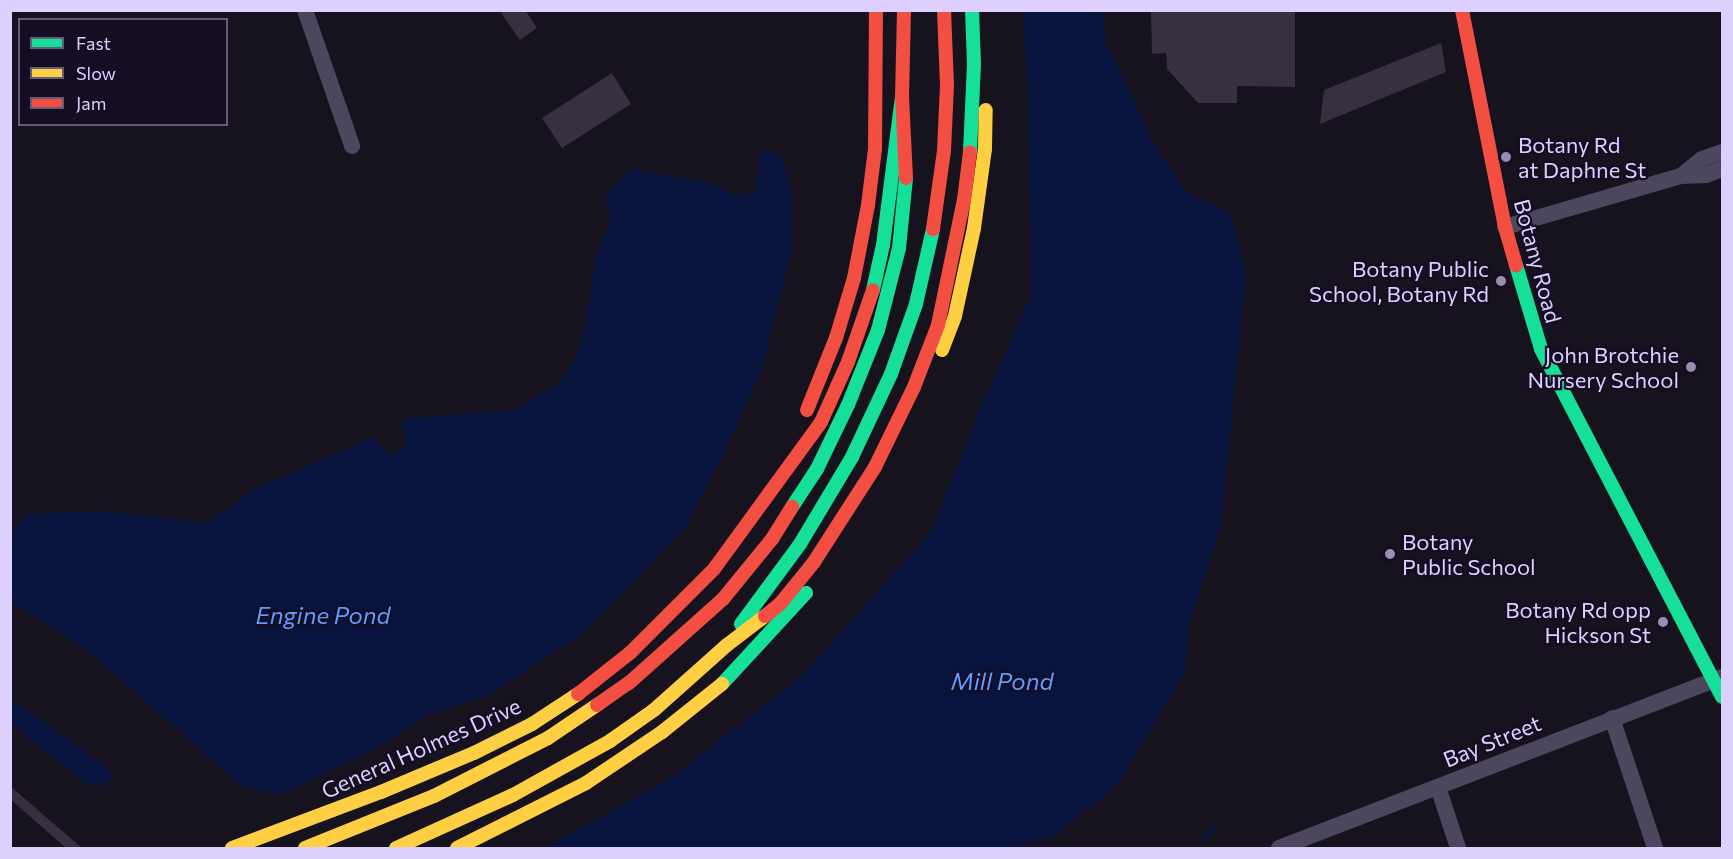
<!DOCTYPE html>
<html>
<head>
<meta charset="utf-8">
<style>
	body { margin:0 }
	#map { position:relative; width:1733px; height:859px; overflow:hidden; background:#16121e; font-family:Commissioner,sans-serif }
	div>[style] { position:absolute }
	.water>* { inset:0; background:#09143e }
	.stream>* { height:5px; margin:-2.5px; padding:0 2.5px; transform-origin:2.5px; border-radius:2.5px; background:#09143e }
	.building>* { inset:0; background:#363041 }
	.street>* { height:16px; margin:-8px; padding:0 8px; transform-origin:8px; border-radius:8px; background:#4c475f }
	.fast>* { height:14px; margin:-7px; padding:0 7px; transform-origin:7px; border-radius:7px; background:#16e098 }
	.slow>* { height:14px; margin:-7px; padding:0 7px; transform-origin:7px; border-radius:7px; background:#ffcf43 }
	.jam>* { height:14px; margin:-7px; padding:0 7px; transform-origin:7px; border-radius:7px; background:#f24e42 }
	.dots>* { width:16px; height:16px; translate:-50% -50%; box-sizing:border-box; border:3px solid #150d23; border-radius:50% }
	span { translate:-50% -50%; white-space:nowrap; text-align:center; line-height:1.15; -webkit-text-stroke:4.5px #150d23; paint-order:stroke }
	.poi-label { font-size:22px; color:#ddd0ff }
	.left { translate:0 -50%; text-align:left }
	.right { translate:-100% -50%; text-align:right }
	.street-label { font-size:22px; color:#ddd0ff }
	.water-label { font-size:24px; color:#5e9aff; font-style:italic }
	.frame { position:absolute; inset:0; border:12px solid #ddd0ff; pointer-events:none }
	.legend { position:absolute; left:18px; top:18px; width:210px; height:108px; box-sizing:border-box; background:#150d23; border:2px solid #655b7b; margin:0; padding:8px 10px; list-style:none; font-size:18px; color:#ddd0ff }
	.legend li { display:flex; align-items:center; gap:12px; height:30px }
	.legend b { width:30px; border:2px solid #655b7b }
</style>
</head>
<body>
<div id="map">
	<div class="water">
		<div style="clip-path:polygon(1023px 11px,1103px 11px,1106px 42px,1156px 148px,1186px 191px,1231px 213px,1246px 275px,1221px 524px,1189px 626px,1185px 672px,1118px 784px,1055px 836px,1009px 848px,544px 848px,668px 780px,804px 674px,933px 529px,982px 404px,1031px 296px,1028px 90px)"></div>
		<div style="clip-path:polygon(761px 149px,780px 154px,792px 190px,791px 254px,762px 369px,724px 453px,685px 529px,582px 634px,493px 693px,431px 714px,372px 751px,278px 795px,242px 787px,91px 653px,11px 601px,11px 533px,28px 514px,101px 511px,208px 523px,255px 489px,374px 437px,390px 457px,407px 443px,401px 419px,513px 410px,558px 385px,576px 359px,586px 321px,597px 251px,611px 221px,606px 194px,631px 169px,711px 183px,736px 196px,755px 192px)"></div>
		<div style="clip-path:polygon(11px 699px,81px 748px,115px 774px,103px 786px,89px 785px,11px 725px)"></div>
	</div>
	<div class="stream">
		<div style="left:1203px;top:839px;width:16px;rotate:-50deg"></div>
	</div>
	<div class="building">
		<div style="clip-path:polygon(505px 10px,525px 10px,537px 28px,520px 40px,501px 13px)"></div>
		<div style="clip-path:polygon(1151px 10px,1295px 10px,1295px 87px,1237px 86px,1237px 103px,1198px 103px,1167px 69px,1166px 53px,1152px 54px)"></div>
		<div style="clip-path:polygon(1441px 43px,1446px 72px,1320px 124px,1324px 90px)"></div>
		<div style="clip-path:polygon(612px 73px,631px 104px,562px 148px,542px 118px)"></div>
		<div style="clip-path:polygon(10px 786px,82px 848px,66px 848px,10px 799px)"></div>
	</div>
	<div class="street">
		<div style="left:305px;top:10px;width:144px;rotate:70.9deg"></div>
		<div style="left:1681px;top:176px;width:27px;rotate:-39deg"></div>
		<div style="left:1702px;top:159px;width:21px;rotate:-19deg"></div>
		<div style="left:1505px;top:227px;width:183px;rotate:-16.2deg"></div>
		<div style="left:1681px;top:176px;width:25px;rotate:-2deg"></div>
		<div style="left:1706px;top:175px;width:17px;rotate:-21deg"></div>
		<div style="left:1612px;top:718px;width:137px;rotate:71.7deg"></div>
		<div style="left:1438px;top:787px;width:64px;rotate:71.8deg"></div>
		<div style="left:1279px;top:848px;width:475px;rotate:-21.1deg"></div>
	</div>
	<div class="fast">
		<div style="left:970px;top:152px;width:88px;rotate:-87.4deg"></div>
		<div style="left:974px;top:64px;width:54px;rotate:-92.1deg"></div>
		<div style="left:1516px;top:265px;width:88px;rotate:73.4deg"></div>
		<div style="left:1541px;top:349px;width:392px;rotate:62.5deg"></div>
		<div style="left:873px;top:290px;width:46px;rotate:-77.5deg"></div>
		<div style="left:883px;top:245px;width:150px;rotate:-82.7deg"></div>
		<div style="left:792px;top:507px;width:45px;rotate:-56.7deg"></div>
		<div style="left:817px;top:469px;width:71px;rotate:-64.2deg"></div>
		<div style="left:848px;top:405px;width:81px;rotate:-68.2deg"></div>
		<div style="left:878px;top:330px;width:85px;rotate:-75.6deg"></div>
		<div style="left:899px;top:248px;width:70px;rotate:-84.3deg"></div>
		<div style="left:741px;top:624px;width:99px;rotate:-53.6deg"></div>
		<div style="left:800px;top:544px;width:101px;rotate:-59.1deg"></div>
		<div style="left:852px;top:457px;width:92px;rotate:-64.8deg"></div>
		<div style="left:891px;top:374px;width:74px;rotate:-70.3deg"></div>
		<div style="left:916px;top:304px;width:77px;rotate:-77.2deg"></div>
		<div style="left:722px;top:684px;width:124px;rotate:-47.3deg"></div>
	</div>
	<div class="slow">
		<div style="left:942px;top:350px;width:36px;rotate:-69deg"></div>
		<div style="left:955px;top:316px;width:90px;rotate:-77.8deg"></div>
		<div style="left:974px;top:228px;width:80px;rotate:-82.1deg"></div>
		<div style="left:985px;top:149px;width:39px;rotate:-89deg"></div>
		<div style="left:232px;top:848px;width:159px;rotate:-20.6deg"></div>
		<div style="left:381px;top:792px;width:101px;rotate:-22.8deg"></div>
		<div style="left:474px;top:753px;width:65px;rotate:-26.6deg"></div>
		<div style="left:532px;top:724px;width:55px;rotate:-33.1deg"></div>
		<div style="left:305px;top:848px;width:139px;rotate:-22deg"></div>
		<div style="left:434px;top:796px;width:128px;rotate:-27deg"></div>
		<div style="left:548px;top:738px;width:59px;rotate:-34deg"></div>
		<div style="left:396px;top:848px;width:128px;rotate:-24.4deg"></div>
		<div style="left:513px;top:795px;width:111px;rotate:-29.1deg"></div>
		<div style="left:610px;top:741px;width:54px;rotate:-35.2deg"></div>
		<div style="left:654px;top:710px;width:98px;rotate:-41.7deg"></div>
		<div style="left:727px;top:645px;width:48px;rotate:-37.3deg"></div>
		<div style="left:457px;top:848px;width:144px;rotate:-26.7deg"></div>
		<div style="left:586px;top:783px;width:92px;rotate:-33.9deg"></div>
		<div style="left:662px;top:732px;width:77px;rotate:-38.7deg"></div>
	</div>
	<div class="jam">
		<div style="left:904px;top:10px;width:86px;rotate:91.3deg"></div>
		<div style="left:902px;top:96px;width:82px;rotate:87.2deg"></div>
		<div style="left:1462px;top:10px;width:221px;rotate:78.8deg"></div>
		<div style="left:1505px;top:227px;width:40px;rotate:74deg"></div>
		<div style="left:933px;top:229px;width:79px;rotate:-82deg"></div>
		<div style="left:944px;top:151px;width:66px;rotate:-87.4deg"></div>
		<div style="left:947px;top:85px;width:75px;rotate:-92.3deg"></div>
		<div style="left:807px;top:410px;width:78px;rotate:-68.1deg"></div>
		<div style="left:836px;top:338px;width:63px;rotate:-73.3deg"></div>
		<div style="left:854px;top:278px;width:74px;rotate:-79.1deg"></div>
		<div style="left:868px;top:205px;width:56px;rotate:-82.9deg"></div>
		<div style="left:875px;top:149px;width:139px;rotate:-89.6deg"></div>
		<div style="left:765px;top:616px;width:19px;rotate:-39deg"></div>
		<div style="left:780px;top:604px;width:54px;rotate:-51deg"></div>
		<div style="left:814px;top:562px;width:113px;rotate:-57.3deg"></div>
		<div style="left:875px;top:467px;width:89px;rotate:-64deg"></div>
		<div style="left:914px;top:387px;width:66px;rotate:-68.8deg"></div>
		<div style="left:938px;top:325px;width:128px;rotate:-78.3deg"></div>
		<div style="left:964px;top:200px;width:48px;rotate:-82.9deg"></div>
		<div style="left:578px;top:694px;width:66px;rotate:-38.3deg"></div>
		<div style="left:630px;top:653px;width:119px;rotate:-45deg"></div>
		<div style="left:714px;top:569px;width:182px;rotate:-53.9deg"></div>
		<div style="left:821px;top:422px;width:66px;rotate:-65.8deg"></div>
		<div style="left:848px;top:362px;width:76px;rotate:-70.9deg"></div>
		<div style="left:597px;top:705px;width:39px;rotate:-35deg"></div>
		<div style="left:629px;top:683px;width:126px;rotate:-41.8deg"></div>
		<div style="left:723px;top:599px;width:77px;rotate:-50.8deg"></div>
		<div style="left:772px;top:539px;width:38px;rotate:-58deg"></div>
	</div>
	<div class="dots">
		<div style="left:1506px;top:157px;background:#978eb0"></div>
		<div style="left:1501px;top:281px;background:#978eb0"></div>
		<div style="left:1691px;top:367px;background:#978eb0"></div>
		<div style="left:1390px;top:554px;background:#978eb0"></div>
		<div style="left:1663px;top:622px;background:#978eb0"></div>
	</div>
	<div class="poi-label">
		<span class="left" style="left:1518px;top:157px">Botany Rd<br>at Daphne St</span>
		<span class="right" style="left:1489px;top:281px">Botany Public<br>School, Botany Rd</span>
		<span class="right" style="left:1679px;top:367px">John Brotchie<br>Nursery School</span>
		<span class="left" style="left:1402px;top:554px">Botany<br>Public School</span>
		<span class="right" style="left:1651px;top:622px">Botany Rd opp<br>Hickson St</span>
	</div>
	<div class="street-label">
		<span style="left:1538px;top:261px;rotate:75deg">Botany Road</span>
		<span style="left:1492px;top:741px;rotate:-22deg">Bay Street</span>
		<span style="left:421px;top:748px;rotate:-24deg">General Holmes Drive</span>
	</div>
	<div class="water-label">
		<span style="left:323px;top:615px">Engine Pond</span>
		<span style="left:1002px;top:681px">Mill Pond</span>
	</div>
	<div class="frame"></div>
	<ul class="legend">
	<li><b style="height:8px;background:#16e098"></b>Fast</li>
	<li><b style="height:8px;background:#ffcf43"></b>Slow</li>
	<li><b style="height:8px;background:#f24e42"></b>Jam</li>
	</ul>
</div>
</body>
</html>
